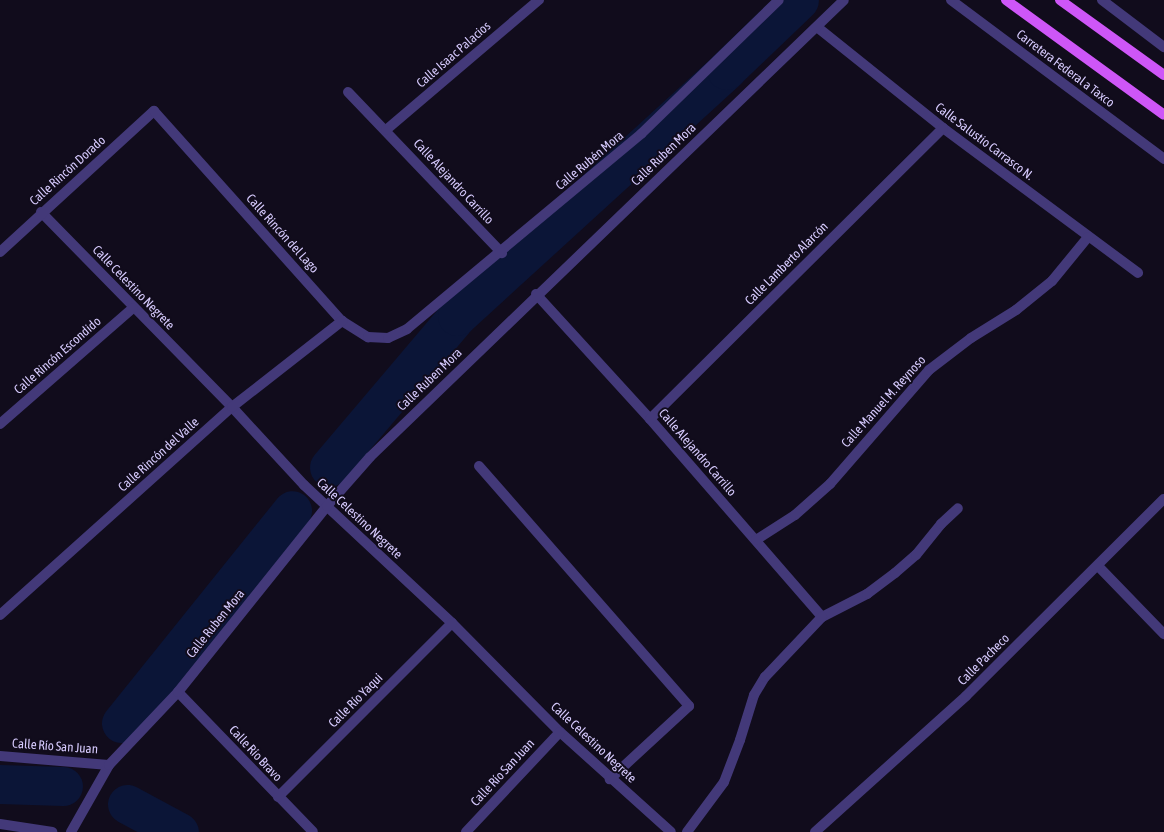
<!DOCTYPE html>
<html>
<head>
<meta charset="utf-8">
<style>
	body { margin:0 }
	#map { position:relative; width:1164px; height:832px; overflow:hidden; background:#110c1c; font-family:"Asap Condensed",sans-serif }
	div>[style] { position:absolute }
	.river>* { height:39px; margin:-19.5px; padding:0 19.5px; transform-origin:19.5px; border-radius:19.5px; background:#0b1537 }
	.minor>* { height:10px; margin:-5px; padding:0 5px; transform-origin:5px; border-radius:5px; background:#433979 }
	.major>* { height:10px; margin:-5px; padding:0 5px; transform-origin:5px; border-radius:5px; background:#ce56f7 }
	span { translate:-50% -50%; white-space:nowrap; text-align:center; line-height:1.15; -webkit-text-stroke:4px #110c1c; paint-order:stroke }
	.street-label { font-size:13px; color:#d6cafd }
</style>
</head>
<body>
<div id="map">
	<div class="river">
		<div style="left:329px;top:467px;width:198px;rotate:-49.7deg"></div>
		<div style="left:457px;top:316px;width:365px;rotate:-42.4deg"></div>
		<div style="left:726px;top:70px;width:101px;rotate:-43.8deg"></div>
		<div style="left:121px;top:723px;width:273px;rotate:-51.2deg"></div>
		<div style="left:0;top:784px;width:63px;rotate:1.8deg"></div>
		<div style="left:127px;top:804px;width:59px;rotate:28.3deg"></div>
	</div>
	<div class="minor">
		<div style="left:951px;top:0;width:266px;rotate:36.7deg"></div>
		<div style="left:1102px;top:0;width:78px;rotate:37.2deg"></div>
		<div style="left:817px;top:27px;width:161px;rotate:38.7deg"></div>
		<div style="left:943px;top:128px;width:243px;rotate:36.6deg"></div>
		<div style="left:348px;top:92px;width:223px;rotate:46.3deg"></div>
		<div style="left:386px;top:130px;width:201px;rotate:-40.4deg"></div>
		<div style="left:41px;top:212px;width:273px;rotate:45.6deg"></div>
		<div style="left:232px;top:407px;width:106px;rotate:47.3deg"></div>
		<div style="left:304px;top:485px;width:202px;rotate:43deg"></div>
		<div style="left:452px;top:623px;width:153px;rotate:45.3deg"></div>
		<div style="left:560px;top:732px;width:149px;rotate:42deg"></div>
		<div style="left:0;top:252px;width:209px;rotate:-42.5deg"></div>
		<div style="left:154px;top:111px;width:282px;rotate:48.2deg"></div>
		<div style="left:342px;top:321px;width:31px;rotate:32deg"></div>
		<div style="left:368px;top:337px;width:20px;rotate:3deg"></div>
		<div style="left:388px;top:338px;width:21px;rotate:-25deg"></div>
		<div style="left:407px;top:329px;width:305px;rotate:-39.8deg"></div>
		<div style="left:641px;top:134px;width:192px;rotate:-44.2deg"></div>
		<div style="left:536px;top:294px;width:169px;rotate:47.6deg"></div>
		<div style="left:650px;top:419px;width:262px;rotate:49deg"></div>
		<div style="left:822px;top:617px;width:51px;rotate:-27.1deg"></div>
		<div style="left:867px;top:594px;width:35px;rotate:-37deg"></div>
		<div style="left:895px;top:573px;width:28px;rotate:-41deg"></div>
		<div style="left:916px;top:555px;width:40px;rotate:-51deg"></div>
		<div style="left:941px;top:524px;width:23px;rotate:-43deg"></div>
		<div style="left:650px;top:419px;width:413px;rotate:-44.8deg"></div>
		<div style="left:0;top:424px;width:176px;rotate:-41.1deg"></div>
		<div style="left:479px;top:466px;width:319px;rotate:48.8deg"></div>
		<div style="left:689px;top:706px;width:108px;rotate:137.3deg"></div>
		<div style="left:756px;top:540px;width:46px;rotate:-32.7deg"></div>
		<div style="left:795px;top:515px;width:47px;rotate:-41.5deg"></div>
		<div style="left:830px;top:484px;width:151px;rotate:-49deg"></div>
		<div style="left:929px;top:370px;width:53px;rotate:-37.3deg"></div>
		<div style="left:971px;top:338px;width:53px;rotate:-31.9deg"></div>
		<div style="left:1016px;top:310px;width:46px;rotate:-38.9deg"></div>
		<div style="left:1052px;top:281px;width:57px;rotate:-50.7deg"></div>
		<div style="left:1098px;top:566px;width:95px;rotate:45.9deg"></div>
		<div style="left:0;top:615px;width:312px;rotate:-41.9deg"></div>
		<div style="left:232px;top:407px;width:140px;rotate:-38deg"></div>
		<div style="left:178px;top:692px;width:194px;rotate:46deg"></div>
		<div style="left:0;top:756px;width:109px;rotate:4.7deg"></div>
		<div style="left:278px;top:797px;width:246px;rotate:-45deg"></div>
		<div style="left:0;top:824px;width:53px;rotate:8.7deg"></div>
		<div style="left:71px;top:832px;width:77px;rotate:-60.4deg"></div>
		<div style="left:109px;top:765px;width:100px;rotate:-46.6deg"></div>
		<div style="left:178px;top:692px;width:238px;rotate:-51.3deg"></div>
		<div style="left:327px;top:506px;width:65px;rotate:-48.7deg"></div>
		<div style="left:370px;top:457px;width:658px;rotate:-43.95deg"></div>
		<div style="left:466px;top:832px;width:137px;rotate:-46.8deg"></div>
		<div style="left:687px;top:832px;width:62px;rotate:-53.5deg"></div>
		<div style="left:724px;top:782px;width:45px;rotate:-69.1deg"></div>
		<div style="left:740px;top:740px;width:47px;rotate:-72.7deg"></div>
		<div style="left:754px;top:695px;width:21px;rotate:-59deg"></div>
		<div style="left:765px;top:677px;width:83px;rotate:-46.5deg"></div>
		<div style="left:815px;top:832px;width:203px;rotate:-42deg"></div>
		<div style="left:966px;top:696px;width:279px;rotate:-44.9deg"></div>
	</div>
	<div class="major">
		<div style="left:1006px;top:0;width:195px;rotate:36deg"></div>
		<div style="left:1060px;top:0;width:128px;rotate:35.8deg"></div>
	</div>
	<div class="street-label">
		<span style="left:454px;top:55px;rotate:-41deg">Calle Isaac Palacios</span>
		<span style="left:1065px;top:69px;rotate:37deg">Carretera Federal a Taxco</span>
		<span style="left:984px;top:142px;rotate:37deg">Calle Salustio Carrasco N.</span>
		<span style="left:664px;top:155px;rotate:-44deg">Calle Ruben Mora</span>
		<span style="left:590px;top:161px;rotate:-40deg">Calle Rubén Mora</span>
		<span style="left:68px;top:171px;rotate:-42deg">Calle Rincón Dorado</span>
		<span style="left:453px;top:182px;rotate:47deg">Calle Alejandro Carrillo</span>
		<span style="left:282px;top:234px;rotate:48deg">Calle Rincón del Lago</span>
		<span style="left:787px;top:264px;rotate:-45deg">Calle Lamberto Alarcón</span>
		<span style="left:133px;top:288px;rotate:46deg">Calle Celestino Negrete</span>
		<span style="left:58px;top:356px;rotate:-41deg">Calle Rincón Escondido</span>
		<span style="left:430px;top:380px;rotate:-44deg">Calle Ruben Mora</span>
		<span style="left:884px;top:402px;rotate:-48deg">Calle Manuel M. Reynoso</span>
		<span style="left:697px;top:453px;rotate:49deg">Calle Alejandro Carrillo</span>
		<span style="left:159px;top:455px;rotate:-42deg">Calle Rincón del Valle</span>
		<span style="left:359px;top:519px;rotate:43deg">Calle Celestino Negrete</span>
		<span style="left:216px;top:624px;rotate:-51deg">Calle Ruben Mora</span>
		<span style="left:984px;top:660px;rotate:-45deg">Calle Pacheco</span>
		<span style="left:356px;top:701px;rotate:-45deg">Calle Río Yaqui</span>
		<span style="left:593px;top:743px;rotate:43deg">Calle Celestino Negrete</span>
		<span style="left:55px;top:747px;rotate:4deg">Calle Río San Juan</span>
		<span style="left:255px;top:754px;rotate:47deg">Calle Río Bravo</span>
		<span style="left:503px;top:773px;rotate:-47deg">Calle Río San Juan</span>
	</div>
</div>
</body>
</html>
